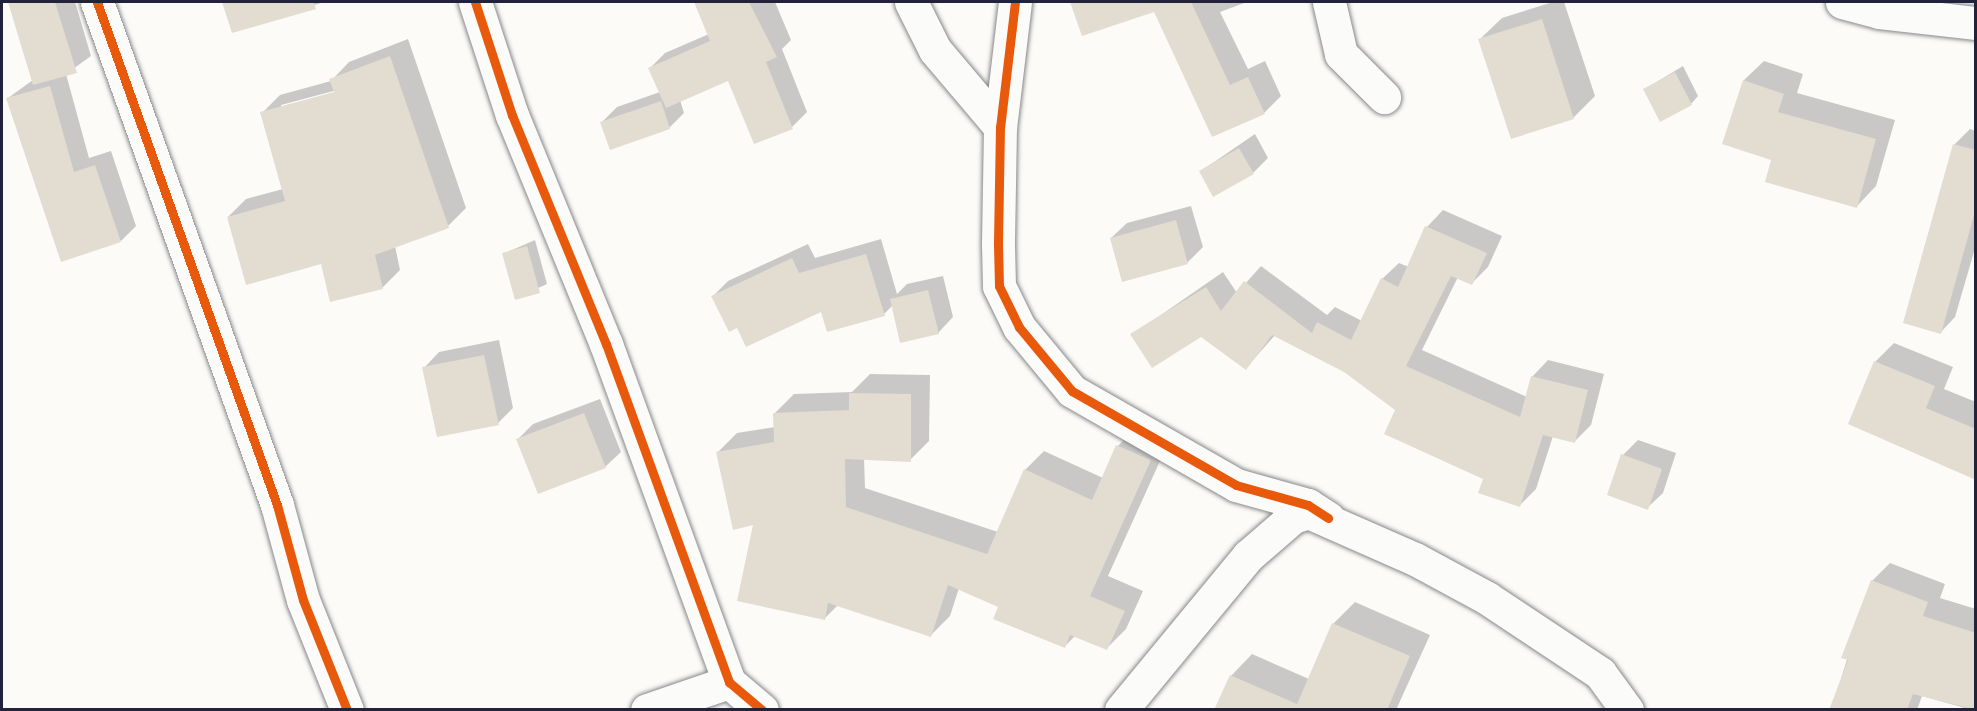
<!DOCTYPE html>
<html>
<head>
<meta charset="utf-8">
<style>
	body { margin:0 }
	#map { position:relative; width:1977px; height:711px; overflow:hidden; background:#fcfbf8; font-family:"Gochi Hand",sans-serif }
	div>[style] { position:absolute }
	.shadow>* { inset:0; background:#0003 }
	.building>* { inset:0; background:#e2dcd1 }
	.roads { filter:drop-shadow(0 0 2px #88888c) drop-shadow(0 0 2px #88888c) }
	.street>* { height:33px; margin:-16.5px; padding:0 16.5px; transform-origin:16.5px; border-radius:16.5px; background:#fbfbf9 }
	.cycleway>* { height:9px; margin:-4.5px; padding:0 4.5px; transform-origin:4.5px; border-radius:4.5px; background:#e8590c }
	span { translate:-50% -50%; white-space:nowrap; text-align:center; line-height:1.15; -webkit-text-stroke:4.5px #fdfcf7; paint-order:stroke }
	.frame { position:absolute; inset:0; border:3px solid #22223b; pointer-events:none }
</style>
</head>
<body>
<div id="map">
	<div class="shadow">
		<div style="clip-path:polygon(10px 2px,75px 2px,91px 56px,66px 74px,89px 158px,111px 151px,136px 226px,121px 241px,8px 98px,33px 80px)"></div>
		<div style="clip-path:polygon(224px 2px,324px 2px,233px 32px)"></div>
		<div style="clip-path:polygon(698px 2px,775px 2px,791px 40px,782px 49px,807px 112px,792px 127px,729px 79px,680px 100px,684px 113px,669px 128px,602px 122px,617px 107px,660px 92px,650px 68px,665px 53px,709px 34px)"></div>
		<div style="clip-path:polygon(1072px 2px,1247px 2px,1220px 12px,1248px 69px,1265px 61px,1281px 96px,1264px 113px,1213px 135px,1155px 10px,1083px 34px)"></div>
		<div style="clip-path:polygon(1553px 2px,1564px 2px,1595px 96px,1573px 118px,1480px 39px,1502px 18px)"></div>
		<div style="clip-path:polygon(evenodd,408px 39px,466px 208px,448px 226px,395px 246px,400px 270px,382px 288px,228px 217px,246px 199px,283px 189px,262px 113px,280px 95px,331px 81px,349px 62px,408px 39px,341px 89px,341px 92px,281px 108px,281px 105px,341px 89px)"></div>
		<div style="clip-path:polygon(1764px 61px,1803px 74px,1797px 93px,1895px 120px,1876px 186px,1857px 206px,1773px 159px,1724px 143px,1744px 80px)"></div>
		<div style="clip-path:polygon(1683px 66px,1698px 96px,1691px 104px,1645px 89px)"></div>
		<div style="clip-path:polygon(1970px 129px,1976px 131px,1976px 245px,1955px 317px,1940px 333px,1954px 145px)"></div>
		<div style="clip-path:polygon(1255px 134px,1268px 158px,1253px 173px,1201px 171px)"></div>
		<div style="clip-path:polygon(1191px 206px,1203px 247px,1188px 262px,1123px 280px,1111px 238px,1127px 223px)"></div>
		<div style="clip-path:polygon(1443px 210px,1502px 236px,1488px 267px,1472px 283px,1458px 277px,1422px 350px,1527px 397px,1532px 377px,1548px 360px,1604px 374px,1591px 425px,1575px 441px,1553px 436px,1536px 489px,1520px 505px,1344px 370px,1275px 335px,1246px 368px,1201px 335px,1132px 335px,1223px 272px,1237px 293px,1261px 266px,1327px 315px,1335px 307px,1362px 321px,1382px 279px,1399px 263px,1409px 267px,1427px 227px)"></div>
		<div style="clip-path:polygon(881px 239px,897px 294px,907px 284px,943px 276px,953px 317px,938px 333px,893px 305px,884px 314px,822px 310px,737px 326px,713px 296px,728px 281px,808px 244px,815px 258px)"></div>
		<div style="clip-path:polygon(535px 240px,547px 284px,516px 298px,503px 254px)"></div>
		<div style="clip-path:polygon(499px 340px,513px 408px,498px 423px,424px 368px,439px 352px)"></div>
		<div style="clip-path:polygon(1894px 343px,1953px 367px,1944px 389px,1976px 402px,1976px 478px,1850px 424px,1875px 362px)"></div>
		<div style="clip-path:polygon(870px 374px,930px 375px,929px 441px,910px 460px,864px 458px,865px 488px,998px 532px,1025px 470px,1044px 451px,1103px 478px,1118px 446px,1137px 426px,1169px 441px,1108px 576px,1143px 591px,1126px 629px,1107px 648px,1075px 636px,1064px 647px,1000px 606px,959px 588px,950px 616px,931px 635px,838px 605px,825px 618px,755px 523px,718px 452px,737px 433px,775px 427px,775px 413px,794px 394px,852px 392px)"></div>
		<div style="clip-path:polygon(600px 399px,621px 452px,605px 467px,518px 439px,533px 424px)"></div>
		<div style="clip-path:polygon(1638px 440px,1676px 453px,1663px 493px,1647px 508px,1623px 455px)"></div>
		<div style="clip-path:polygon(1890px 563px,1945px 584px,1940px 598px,1976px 609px,1972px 710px,1922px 696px,1917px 710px,1831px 710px,1872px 581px)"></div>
		<div style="clip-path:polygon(1355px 602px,1430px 635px,1396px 710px,1216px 710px,1231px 676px,1252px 654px,1309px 679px,1333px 624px)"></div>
		<div style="clip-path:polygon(707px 700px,711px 710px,679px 710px)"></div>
	</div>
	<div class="building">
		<div style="clip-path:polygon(8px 2px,55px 2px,77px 73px,33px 85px)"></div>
		<div style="clip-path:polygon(222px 2px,314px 2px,316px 9px,232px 33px)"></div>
		<div style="clip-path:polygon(694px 2px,749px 2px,777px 57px,766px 62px,793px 129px,754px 144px,728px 81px,666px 108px,648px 68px,710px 41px)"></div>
		<div style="clip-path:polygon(1070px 2px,1191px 2px,1230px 85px,1248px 77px,1265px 114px,1212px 137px,1154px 12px,1082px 36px)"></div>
		<div style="clip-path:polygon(1542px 19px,1574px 119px,1511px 139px,1478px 39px)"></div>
		<div style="clip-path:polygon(390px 56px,449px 228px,375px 255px,383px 289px,330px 302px,321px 264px,246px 285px,227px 217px,285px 201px,260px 112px,334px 92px,329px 79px)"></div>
		<div style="clip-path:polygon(1675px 72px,1692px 105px,1660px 122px,1643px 89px)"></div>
		<div style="clip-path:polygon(1743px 80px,1784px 94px,1778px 112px,1876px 139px,1857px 208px,1765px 182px,1771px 160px,1722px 144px)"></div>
		<div style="clip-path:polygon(50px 86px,74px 172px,95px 165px,121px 242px,61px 262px,6px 98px)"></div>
		<div style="clip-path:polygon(661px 101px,670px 129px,610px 150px,600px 122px)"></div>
		<div style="clip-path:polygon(1953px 144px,1976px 150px,1976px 208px,1941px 334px,1903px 323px)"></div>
		<div style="clip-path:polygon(1239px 148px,1254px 174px,1213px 197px,1199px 171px)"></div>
		<div style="clip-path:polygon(1176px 220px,1188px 264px,1122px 282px,1110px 238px)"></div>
		<div style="clip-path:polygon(1425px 226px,1487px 253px,1472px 285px,1451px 276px,1406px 366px,1520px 417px,1531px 376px,1588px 390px,1575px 443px,1543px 435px,1520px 507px,1478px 493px,1483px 479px,1384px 434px,1395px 410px,1344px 372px,1272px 335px,1246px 370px,1201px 337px,1152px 368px,1130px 334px,1206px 287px,1221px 311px,1244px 281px,1312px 333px,1317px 322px,1351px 340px,1381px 278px,1398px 287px)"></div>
		<div style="clip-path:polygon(527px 246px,540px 293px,515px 300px,502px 253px)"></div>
		<div style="clip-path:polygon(866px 254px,885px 316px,827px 332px,821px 312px,746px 347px,737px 328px,729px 332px,711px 296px,792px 258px,799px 273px)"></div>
		<div style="clip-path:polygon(928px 290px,939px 334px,900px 343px,890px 299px)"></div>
		<div style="clip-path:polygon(484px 355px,499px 425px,437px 437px,422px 367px)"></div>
		<div style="clip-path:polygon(1874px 361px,1935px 386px,1926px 408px,1976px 429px,1976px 480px,1848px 424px)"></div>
		<div style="clip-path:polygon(849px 393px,911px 394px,911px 462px,845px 459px,846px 507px,987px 554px,1024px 469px,1092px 500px,1116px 445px,1151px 460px,1090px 596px,1125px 611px,1107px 650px,1070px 635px,1065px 648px,993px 619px,998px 607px,948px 585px,931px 637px,828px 603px,825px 620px,737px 601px,753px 525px,733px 530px,716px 452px,774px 442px,773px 413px,849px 410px)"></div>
		<div style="clip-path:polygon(584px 413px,606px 468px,538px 494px,516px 439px)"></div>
		<div style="clip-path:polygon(1621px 454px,1662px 469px,1648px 510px,1607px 495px)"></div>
		<div style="clip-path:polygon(1871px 580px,1928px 602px,1923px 616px,1976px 633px,1976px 710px,1913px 694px,1907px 710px,1829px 710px,1848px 660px,1841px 658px)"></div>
		<div style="clip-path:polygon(1332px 623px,1410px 656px,1387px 710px,1214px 710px,1230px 675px,1297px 704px)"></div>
	</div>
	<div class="roads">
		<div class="street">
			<div style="left:97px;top:2px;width:534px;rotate:70.31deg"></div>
			<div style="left:277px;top:505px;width:98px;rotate:74.7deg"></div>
			<div style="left:303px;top:600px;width:118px;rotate:68.2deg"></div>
			<div style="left:475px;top:2px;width:119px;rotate:71.9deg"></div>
			<div style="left:512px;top:115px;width:248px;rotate:67.7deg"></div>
			<div style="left:606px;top:344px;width:360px;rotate:70deg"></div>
			<div style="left:729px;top:682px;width:43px;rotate:40.3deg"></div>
			<div style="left:911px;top:2px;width:54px;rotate:63.4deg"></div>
			<div style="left:935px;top:50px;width:101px;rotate:49.8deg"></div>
			<div style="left:1015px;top:2px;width:126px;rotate:96.8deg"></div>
			<div style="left:1000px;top:127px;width:118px;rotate:91deg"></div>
			<div style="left:998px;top:245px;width:41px;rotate:88.6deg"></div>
			<div style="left:999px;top:286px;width:46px;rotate:64deg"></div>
			<div style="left:1019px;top:327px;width:83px;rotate:50.4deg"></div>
			<div style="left:1072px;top:391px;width:189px;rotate:29.8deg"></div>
			<div style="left:1236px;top:485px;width:75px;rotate:15.5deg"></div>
			<div style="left:1308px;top:505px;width:24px;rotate:33deg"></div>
			<div style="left:1329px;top:2px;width:53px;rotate:77deg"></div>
			<div style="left:1341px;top:54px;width:61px;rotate:45deg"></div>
			<div style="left:1842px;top:2px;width:38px;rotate:15deg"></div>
			<div style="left:1879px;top:12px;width:98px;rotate:6.5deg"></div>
			<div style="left:647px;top:710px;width:87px;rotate:-18.9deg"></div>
			<div style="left:1121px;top:710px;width:200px;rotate:-50.5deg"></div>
			<div style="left:1248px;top:556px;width:60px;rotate:-40.9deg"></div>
			<div style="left:1293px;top:517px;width:16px;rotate:-18deg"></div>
			<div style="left:1308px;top:512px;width:117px;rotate:23.7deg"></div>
			<div style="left:1415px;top:559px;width:82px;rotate:28.4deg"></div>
			<div style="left:1487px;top:598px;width:136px;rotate:33.6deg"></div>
			<div style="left:1600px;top:673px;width:46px;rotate:53.9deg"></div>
		</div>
	</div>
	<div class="cycleway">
		<div style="left:97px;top:2px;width:534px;rotate:70.31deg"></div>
		<div style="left:277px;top:505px;width:98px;rotate:74.7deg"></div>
		<div style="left:303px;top:600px;width:118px;rotate:68.2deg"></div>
		<div style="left:475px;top:2px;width:119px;rotate:71.9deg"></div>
		<div style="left:512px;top:115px;width:248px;rotate:67.7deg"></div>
		<div style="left:606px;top:344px;width:360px;rotate:70deg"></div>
		<div style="left:729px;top:682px;width:43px;rotate:40.3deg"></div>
		<div style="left:1015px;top:2px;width:126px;rotate:96.8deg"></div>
		<div style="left:1000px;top:127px;width:118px;rotate:91deg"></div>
		<div style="left:998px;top:245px;width:41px;rotate:88.6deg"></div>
		<div style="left:999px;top:286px;width:46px;rotate:64deg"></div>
		<div style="left:1019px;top:327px;width:83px;rotate:50.4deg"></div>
		<div style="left:1072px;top:391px;width:189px;rotate:29.8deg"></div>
		<div style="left:1236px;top:485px;width:75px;rotate:15.5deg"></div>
		<div style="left:1308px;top:505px;width:24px;rotate:33deg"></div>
	</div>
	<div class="frame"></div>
</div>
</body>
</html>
